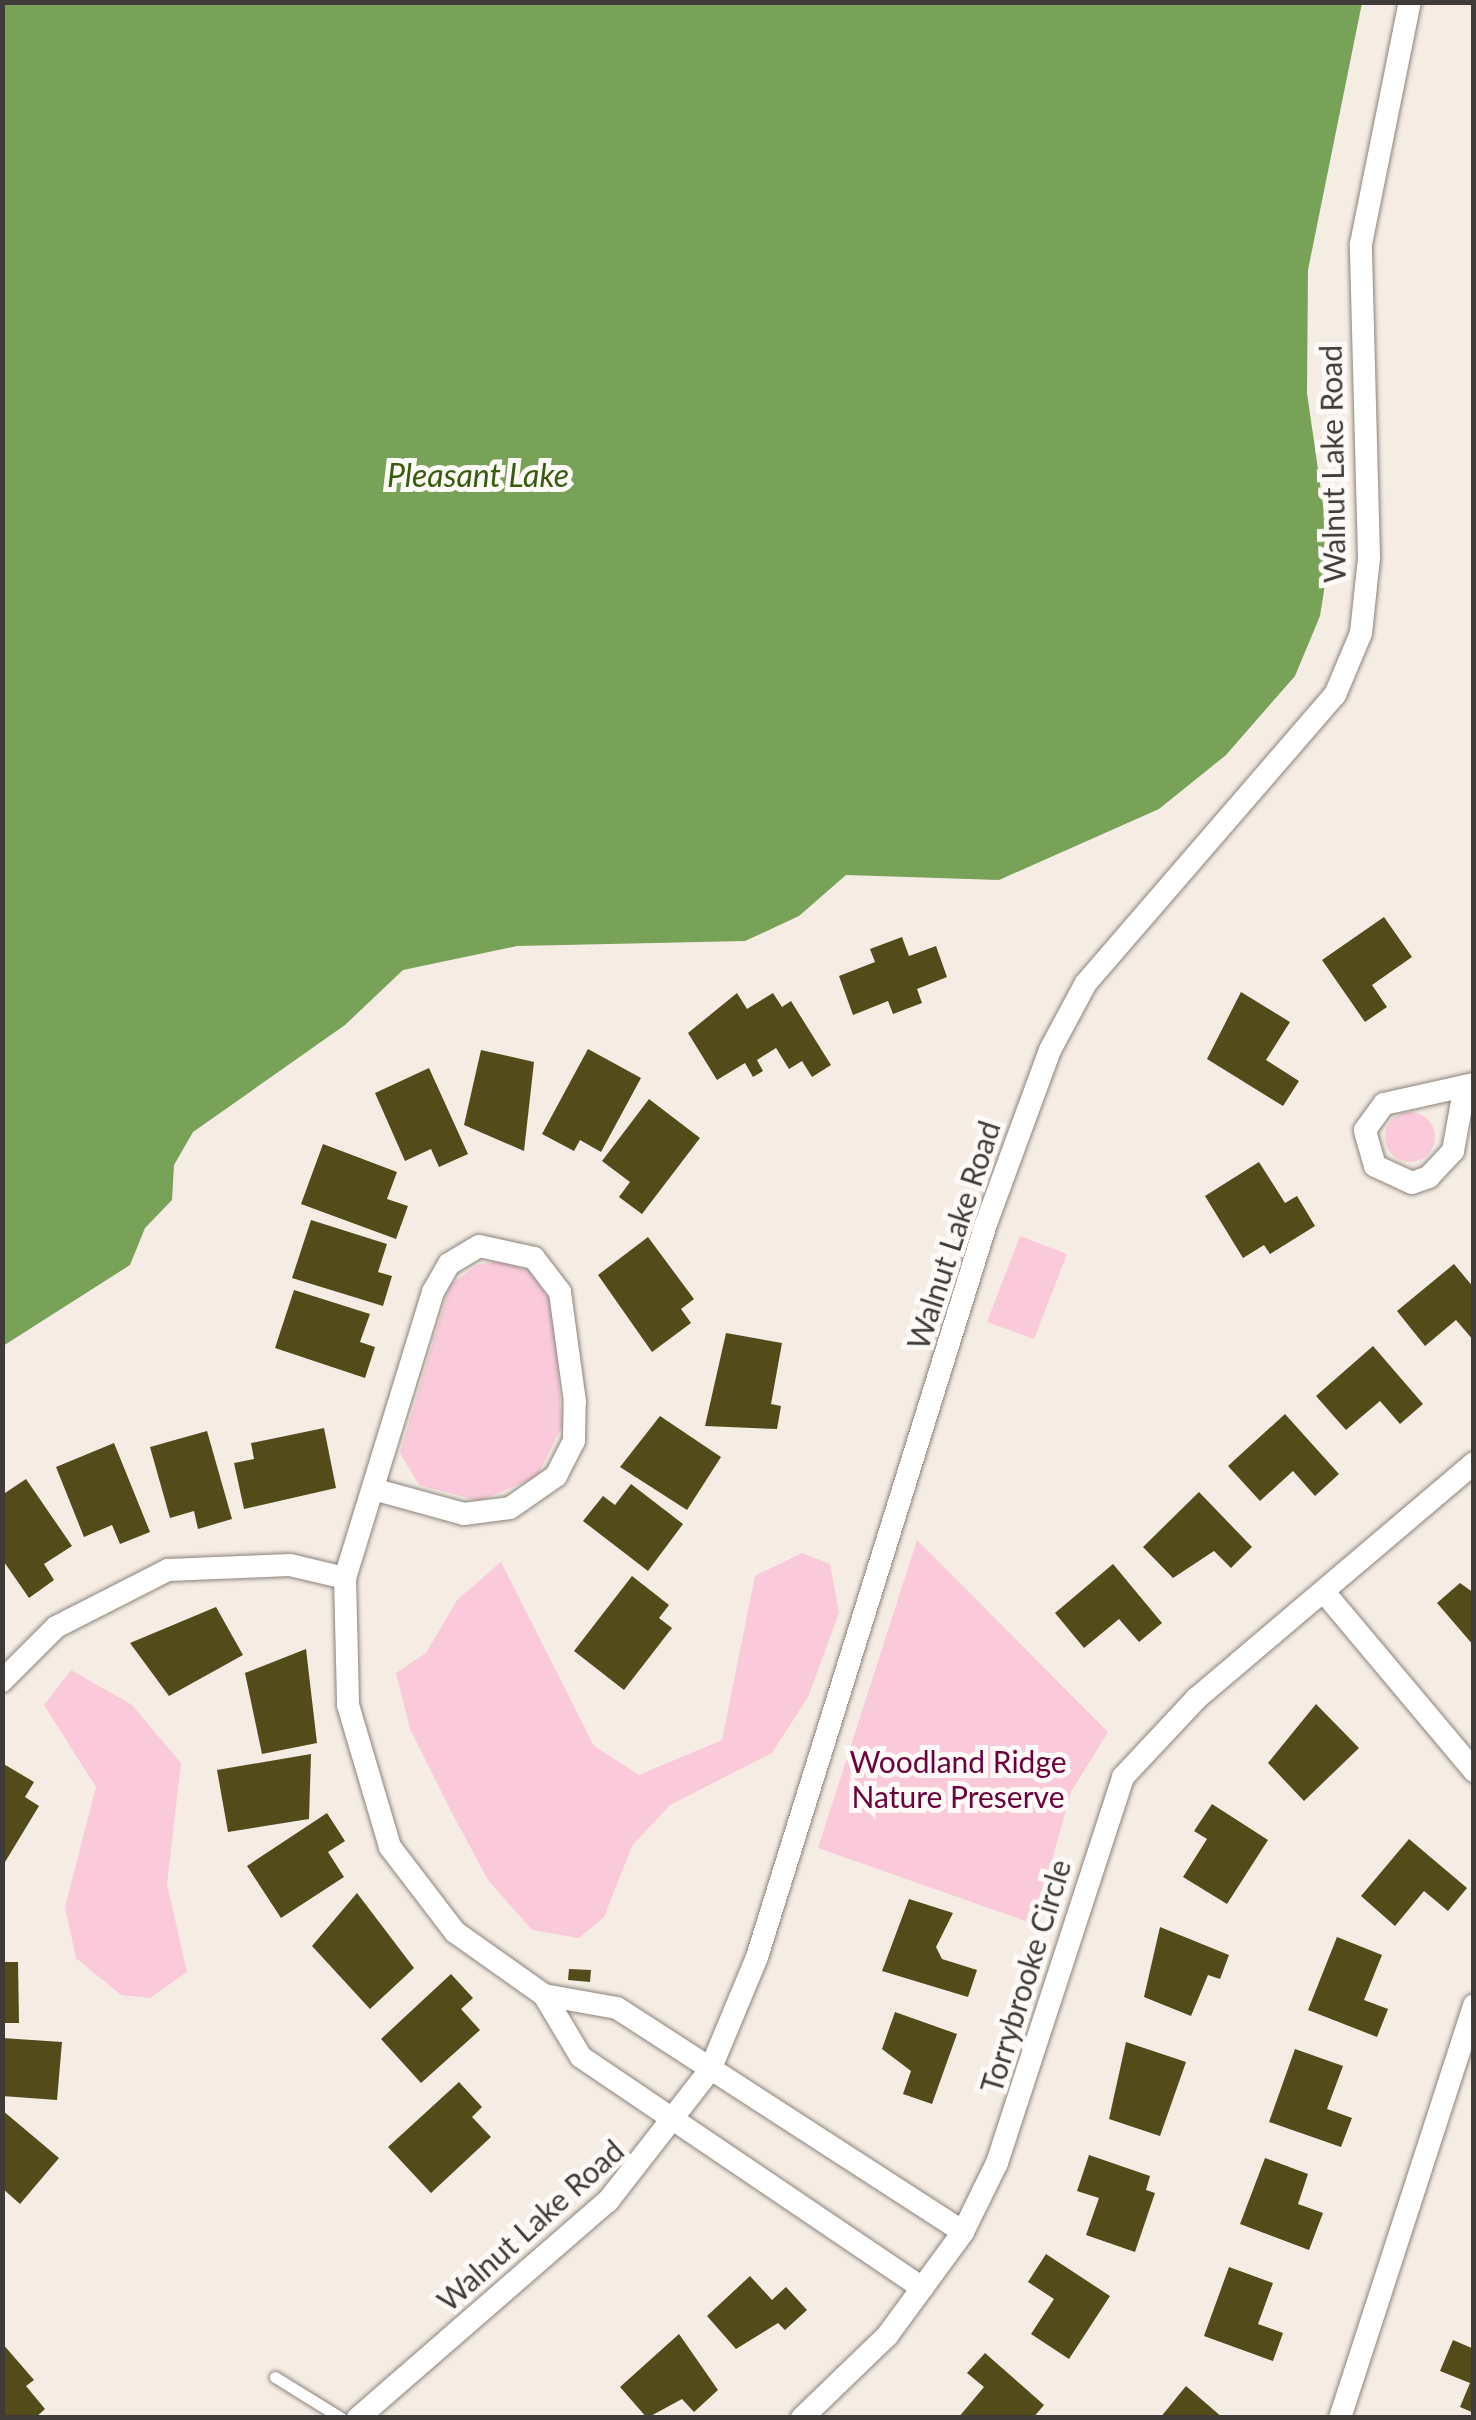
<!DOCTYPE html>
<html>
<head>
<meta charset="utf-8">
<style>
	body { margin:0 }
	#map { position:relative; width:1476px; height:2420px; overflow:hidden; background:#f5ece4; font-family:Lato,sans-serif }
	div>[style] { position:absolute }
	.green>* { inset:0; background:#facadb }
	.round { border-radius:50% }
	.water>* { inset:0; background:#78a258 }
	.building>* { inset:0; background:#544b1b }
	.roads { filter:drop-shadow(0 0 2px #8b837b) drop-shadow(0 0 2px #8b837b) }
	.service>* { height:11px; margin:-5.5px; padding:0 5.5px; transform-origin:5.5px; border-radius:5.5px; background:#fff }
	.minor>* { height:22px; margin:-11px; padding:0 11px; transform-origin:11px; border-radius:11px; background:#fff }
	span { translate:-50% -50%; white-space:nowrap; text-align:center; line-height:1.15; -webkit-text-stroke:10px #fefaf7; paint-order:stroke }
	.street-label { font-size:30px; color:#3e3b38 }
	.park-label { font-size:30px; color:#6b003c }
	.water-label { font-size:32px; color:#365d0d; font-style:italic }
	.frame { position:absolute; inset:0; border:5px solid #3e3b38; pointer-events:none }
</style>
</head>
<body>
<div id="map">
	<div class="green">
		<div class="round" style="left:1385px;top:1112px;width:50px;height:50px"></div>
		<div style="clip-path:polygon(1020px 1236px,1067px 1254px,1034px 1339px,987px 1322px)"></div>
		<div style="clip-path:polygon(501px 1261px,531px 1272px,553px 1306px,562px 1426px,537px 1477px,479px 1501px,419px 1485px,400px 1453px,450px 1285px,477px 1265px)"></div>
		<div style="clip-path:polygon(917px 1540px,1108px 1732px,1071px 1792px,1034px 1924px,818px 1848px)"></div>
		<div style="clip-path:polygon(802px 1553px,830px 1564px,839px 1613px,808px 1697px,772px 1753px,670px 1805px,632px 1846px,604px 1917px,579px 1938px,532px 1930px,488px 1880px,453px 1815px,410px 1729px,396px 1673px,426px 1653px,457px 1600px,501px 1562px,594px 1746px,639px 1775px,722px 1740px,755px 1576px)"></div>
		<div style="clip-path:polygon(71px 1670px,132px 1705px,181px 1763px,167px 1884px,187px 1972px,150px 1998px,121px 1995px,76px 1958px,65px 1907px,96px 1787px,44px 1705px)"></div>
	</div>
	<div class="water">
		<div style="clip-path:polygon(3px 2px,1362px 3px,1308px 270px,1307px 393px,1330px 553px,1320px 616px,1295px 676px,1226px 755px,1159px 809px,999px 880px,846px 875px,799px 916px,745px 941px,517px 946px,403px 970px,345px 1025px,193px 1132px,174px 1165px,172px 1200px,145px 1228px,130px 1265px,3px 1346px)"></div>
	</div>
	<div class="building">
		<div style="clip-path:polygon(1384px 917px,1412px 957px,1372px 985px,1387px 1007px,1365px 1022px,1322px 960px)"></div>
		<div style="clip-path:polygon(902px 937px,909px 956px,936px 946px,947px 977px,917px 989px,922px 1003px,893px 1014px,888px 1001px,853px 1015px,839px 976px,875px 962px,870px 949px)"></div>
		<div style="clip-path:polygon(1241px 992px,1290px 1022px,1266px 1060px,1299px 1081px,1283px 1106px,1207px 1059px)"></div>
		<div style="clip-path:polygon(737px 993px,747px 1009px,773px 993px,782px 1007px,791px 1001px,831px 1065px,812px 1077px,802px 1061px,789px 1069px,776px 1048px,757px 1060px,763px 1071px,753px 1077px,745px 1063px,717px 1080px,688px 1033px)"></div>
		<div style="clip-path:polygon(588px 1049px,641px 1078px,601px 1152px,580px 1140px,574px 1151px,542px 1134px)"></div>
		<div style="clip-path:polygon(481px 1050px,534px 1062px,524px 1151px,464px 1125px)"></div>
		<div style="clip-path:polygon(429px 1068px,468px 1154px,439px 1167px,431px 1149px,405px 1161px,375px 1093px)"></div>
		<div style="clip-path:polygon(649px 1099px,700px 1138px,642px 1214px,619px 1197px,630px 1182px,602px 1161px)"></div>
		<div style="clip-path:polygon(323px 1144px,397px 1172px,387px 1199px,408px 1206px,396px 1239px,301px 1204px)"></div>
		<div style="clip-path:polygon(1259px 1162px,1285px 1203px,1297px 1196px,1315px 1226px,1270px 1254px,1264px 1245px,1243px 1258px,1205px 1196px)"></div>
		<div style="clip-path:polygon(311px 1220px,387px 1244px,378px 1272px,392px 1276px,383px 1306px,292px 1278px)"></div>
		<div style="clip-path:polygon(648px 1237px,694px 1299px,681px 1309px,691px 1323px,652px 1352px,598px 1275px)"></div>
		<div style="clip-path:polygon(1454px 1264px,1474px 1288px,1474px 1341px,1456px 1320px,1425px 1346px,1397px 1311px)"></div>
		<div style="clip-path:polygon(294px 1290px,370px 1314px,360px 1342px,375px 1347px,365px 1378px,275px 1348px)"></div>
		<div style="clip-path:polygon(726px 1333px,782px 1343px,771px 1404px,781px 1406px,777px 1429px,705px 1426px)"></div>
		<div style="clip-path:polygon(1373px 1346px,1423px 1404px,1400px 1424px,1380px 1401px,1346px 1430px,1316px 1396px)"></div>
		<div style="clip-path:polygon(1285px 1414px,1339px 1474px,1315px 1496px,1293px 1471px,1260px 1501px,1228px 1466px)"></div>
		<div style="clip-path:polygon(660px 1416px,721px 1457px,687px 1510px,620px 1467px)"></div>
		<div style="clip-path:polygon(324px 1428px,336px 1488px,244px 1509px,234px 1463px,254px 1459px,251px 1443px)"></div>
		<div style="clip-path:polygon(207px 1431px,232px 1519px,198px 1529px,194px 1511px,170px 1518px,150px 1447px)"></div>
		<div style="clip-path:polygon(114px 1443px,150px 1532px,120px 1544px,112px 1525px,84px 1537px,56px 1467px)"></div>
		<div style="clip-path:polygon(26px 1479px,72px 1546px,44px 1564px,54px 1580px,29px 1598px,2px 1559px,2px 1495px)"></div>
		<div style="clip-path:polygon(631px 1484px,683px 1524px,648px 1571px,583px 1521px,603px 1496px,615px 1505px)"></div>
		<div style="clip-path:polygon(1199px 1492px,1252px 1547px,1231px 1568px,1214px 1551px,1173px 1578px,1143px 1547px)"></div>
		<div style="clip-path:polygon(1113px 1564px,1162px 1623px,1139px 1642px,1119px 1619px,1084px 1648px,1055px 1613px)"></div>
		<div style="clip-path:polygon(632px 1576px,669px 1605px,659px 1618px,672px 1628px,624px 1690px,574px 1651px)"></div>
		<div style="clip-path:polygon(1460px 1583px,1474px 1593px,1474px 1646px,1437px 1603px)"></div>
		<div style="clip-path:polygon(216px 1607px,243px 1655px,169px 1696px,130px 1643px)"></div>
		<div style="clip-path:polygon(306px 1649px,317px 1743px,262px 1754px,245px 1673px)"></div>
		<div style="clip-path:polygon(1316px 1704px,1359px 1748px,1304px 1801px,1268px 1763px)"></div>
		<div style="clip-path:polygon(311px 1754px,309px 1819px,228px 1832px,217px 1770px)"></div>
		<div style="clip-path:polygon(2px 1763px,34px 1782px,25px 1797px,39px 1806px,2px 1867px)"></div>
		<div style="clip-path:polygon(1212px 1804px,1268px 1840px,1227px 1904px,1183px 1877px,1207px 1839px,1194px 1831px)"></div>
		<div style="clip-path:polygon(327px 1813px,345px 1841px,328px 1852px,344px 1877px,281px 1918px,247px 1866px)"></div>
		<div style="clip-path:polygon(1409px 1839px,1467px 1888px,1448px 1911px,1424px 1891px,1395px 1926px,1361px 1896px)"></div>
		<div style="clip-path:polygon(357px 1893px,414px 1968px,370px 2009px,312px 1946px)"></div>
		<div style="clip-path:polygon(909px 1899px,953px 1913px,936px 1947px,942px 1959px,977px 1970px,968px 1997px,882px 1971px)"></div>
		<div style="clip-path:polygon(1160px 1927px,1229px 1955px,1220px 1979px,1208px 1975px,1191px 2016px,1144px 1997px)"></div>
		<div style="clip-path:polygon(1337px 1937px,1382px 1955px,1364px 2000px,1388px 2009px,1377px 2037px,1308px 2010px)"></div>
		<div style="clip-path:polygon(2px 1962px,18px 1962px,19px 2023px,2px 2023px)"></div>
		<div style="clip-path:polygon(569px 1969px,591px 1970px,590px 1982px,568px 1980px)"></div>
		<div style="clip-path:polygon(451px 1974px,473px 1998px,461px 2009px,480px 2030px,421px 2083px,381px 2039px)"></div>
		<div style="clip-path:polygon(895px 2012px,957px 2034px,932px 2104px,903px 2094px,911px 2071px,882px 2049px)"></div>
		<div style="clip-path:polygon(2px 2038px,62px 2042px,57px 2100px,2px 2096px)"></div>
		<div style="clip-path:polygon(1126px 2042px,1186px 2062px,1160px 2136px,1109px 2119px)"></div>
		<div style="clip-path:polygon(1295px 2049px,1343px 2066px,1327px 2109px,1352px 2118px,1341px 2147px,1269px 2122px)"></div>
		<div style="clip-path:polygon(459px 2082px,482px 2107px,472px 2117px,491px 2137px,431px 2193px,388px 2147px)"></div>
		<div style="clip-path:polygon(2px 2110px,59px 2158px,20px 2204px,2px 2188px)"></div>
		<div style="clip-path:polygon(1089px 2155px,1150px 2176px,1146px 2190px,1155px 2193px,1135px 2252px,1086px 2235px,1099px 2198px,1077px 2191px)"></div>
		<div style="clip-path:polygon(1265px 2158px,1308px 2174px,1298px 2204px,1323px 2213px,1309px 2250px,1240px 2224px)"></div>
		<div style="clip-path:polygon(1046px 2254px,1110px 2296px,1069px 2359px,1031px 2334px,1054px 2299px,1028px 2282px)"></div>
		<div style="clip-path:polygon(1229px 2267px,1273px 2283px,1258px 2324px,1283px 2333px,1273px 2361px,1204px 2336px)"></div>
		<div style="clip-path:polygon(750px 2276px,772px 2300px,786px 2287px,807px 2310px,785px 2330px,778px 2323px,736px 2349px,707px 2316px)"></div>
		<div style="clip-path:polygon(679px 2334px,718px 2390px,694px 2412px,682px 2399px,647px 2418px,620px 2387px)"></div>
		<div style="clip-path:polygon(1453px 2340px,1474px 2349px,1474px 2413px,1460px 2407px,1470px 2383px,1440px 2371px)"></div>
		<div style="clip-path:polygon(2px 2343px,34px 2380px,26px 2386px,45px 2409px,35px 2418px,2px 2418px)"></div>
		<div style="clip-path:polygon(985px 2353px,1044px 2405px,1033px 2418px,958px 2418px,984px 2387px,967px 2373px)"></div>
		<div style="clip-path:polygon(1186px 2386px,1223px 2418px,1160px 2418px)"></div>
	</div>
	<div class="roads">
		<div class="service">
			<div style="left:275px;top:2377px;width:78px;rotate:31.8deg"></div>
		</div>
		<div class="minor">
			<div style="left:1464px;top:1091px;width:61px;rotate:100.4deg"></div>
			<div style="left:1453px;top:1151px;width:35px;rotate:133deg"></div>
			<div style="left:1429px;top:1177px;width:18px;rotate:161deg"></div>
			<div style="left:1412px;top:1183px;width:41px;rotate:-155.3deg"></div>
			<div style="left:1375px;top:1166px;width:37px;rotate:-106deg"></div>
			<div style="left:1365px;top:1130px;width:32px;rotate:-54deg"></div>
			<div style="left:1384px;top:1104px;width:92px;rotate:-12.5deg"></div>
			<div style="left:373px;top:1489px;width:94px;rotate:15.4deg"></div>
			<div style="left:464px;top:1514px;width:46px;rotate:-7.4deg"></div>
			<div style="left:510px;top:1508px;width:56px;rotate:-34.8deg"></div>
			<div style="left:556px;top:1476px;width:39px;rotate:-63deg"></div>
			<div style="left:574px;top:1441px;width:39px;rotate:-89deg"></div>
			<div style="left:575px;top:1402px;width:111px;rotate:-97.8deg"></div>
			<div style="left:560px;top:1292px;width:43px;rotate:-127.4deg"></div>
			<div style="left:534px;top:1258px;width:56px;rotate:-167.7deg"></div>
			<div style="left:479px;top:1246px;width:35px;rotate:149deg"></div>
			<div style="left:449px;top:1264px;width:32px;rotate:120deg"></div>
			<div style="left:433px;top:1292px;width:299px;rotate:107.1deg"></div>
			<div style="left:345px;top:1578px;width:127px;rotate:88.6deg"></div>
			<div style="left:348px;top:1705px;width:148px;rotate:73.5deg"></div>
			<div style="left:390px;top:1847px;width:107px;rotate:52.6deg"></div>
			<div style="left:455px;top:1932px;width:109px;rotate:35.3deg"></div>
			<div style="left:544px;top:1995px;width:72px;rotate:59.2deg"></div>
			<div style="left:581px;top:2057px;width:412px;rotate:34.1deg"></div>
			<div style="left:1324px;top:1592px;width:234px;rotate:50deg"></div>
			<div style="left:2px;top:1681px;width:76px;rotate:-45deg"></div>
			<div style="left:56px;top:1627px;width:126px;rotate:-27deg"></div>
			<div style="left:168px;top:1570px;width:122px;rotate:-2.3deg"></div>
			<div style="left:290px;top:1565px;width:57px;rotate:13.3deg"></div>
			<div style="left:544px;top:1995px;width:74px;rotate:10.1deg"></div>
			<div style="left:617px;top:2008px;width:412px;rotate:32.9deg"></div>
			<div style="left:358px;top:2418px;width:331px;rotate:-41deg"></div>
			<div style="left:608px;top:2201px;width:166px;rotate:-52.1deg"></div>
			<div style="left:710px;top:2070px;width:122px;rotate:-67.4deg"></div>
			<div style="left:757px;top:1957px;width:768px;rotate:-72.65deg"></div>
			<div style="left:986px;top:1224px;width:185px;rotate:-69.8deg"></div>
			<div style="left:1050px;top:1050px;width:76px;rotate:-61.8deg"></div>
			<div style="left:1086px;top:983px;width:381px;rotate:-49.2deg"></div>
			<div style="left:1335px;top:695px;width:67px;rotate:-67.2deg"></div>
			<div style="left:1361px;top:633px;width:75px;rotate:-83.9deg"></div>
			<div style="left:1369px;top:558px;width:314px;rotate:-91.5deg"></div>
			<div style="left:1361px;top:244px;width:247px;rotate:-78.6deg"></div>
			<div style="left:802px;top:2418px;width:118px;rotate:-44deg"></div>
			<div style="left:887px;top:2336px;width:129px;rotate:-53.8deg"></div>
			<div style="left:963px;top:2232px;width:77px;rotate:-63.8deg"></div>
			<div style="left:997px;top:2163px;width:406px;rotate:-71.9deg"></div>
			<div style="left:1123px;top:1777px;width:108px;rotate:-46.9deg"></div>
			<div style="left:1197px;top:1698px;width:363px;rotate:-40.3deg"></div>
			<div style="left:1340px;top:2418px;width:434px;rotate:-72deg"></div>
		</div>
	</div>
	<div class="street-label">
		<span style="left:1332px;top:464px;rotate:-91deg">Walnut Lake Road</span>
		<span style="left:953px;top:1235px;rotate:-72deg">Walnut Lake Road</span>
		<span style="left:1025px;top:1976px;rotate:-73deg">Torrybrooke Circle</span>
		<span style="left:530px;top:2225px;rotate:-42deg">Walnut Lake Road</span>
	</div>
	<div class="park-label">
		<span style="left:958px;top:1778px">Woodland Ridge<br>Nature Preserve</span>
	</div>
	<div class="water-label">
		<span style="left:478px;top:475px">Pleasant Lake</span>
	</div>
	<div class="frame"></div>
</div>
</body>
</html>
